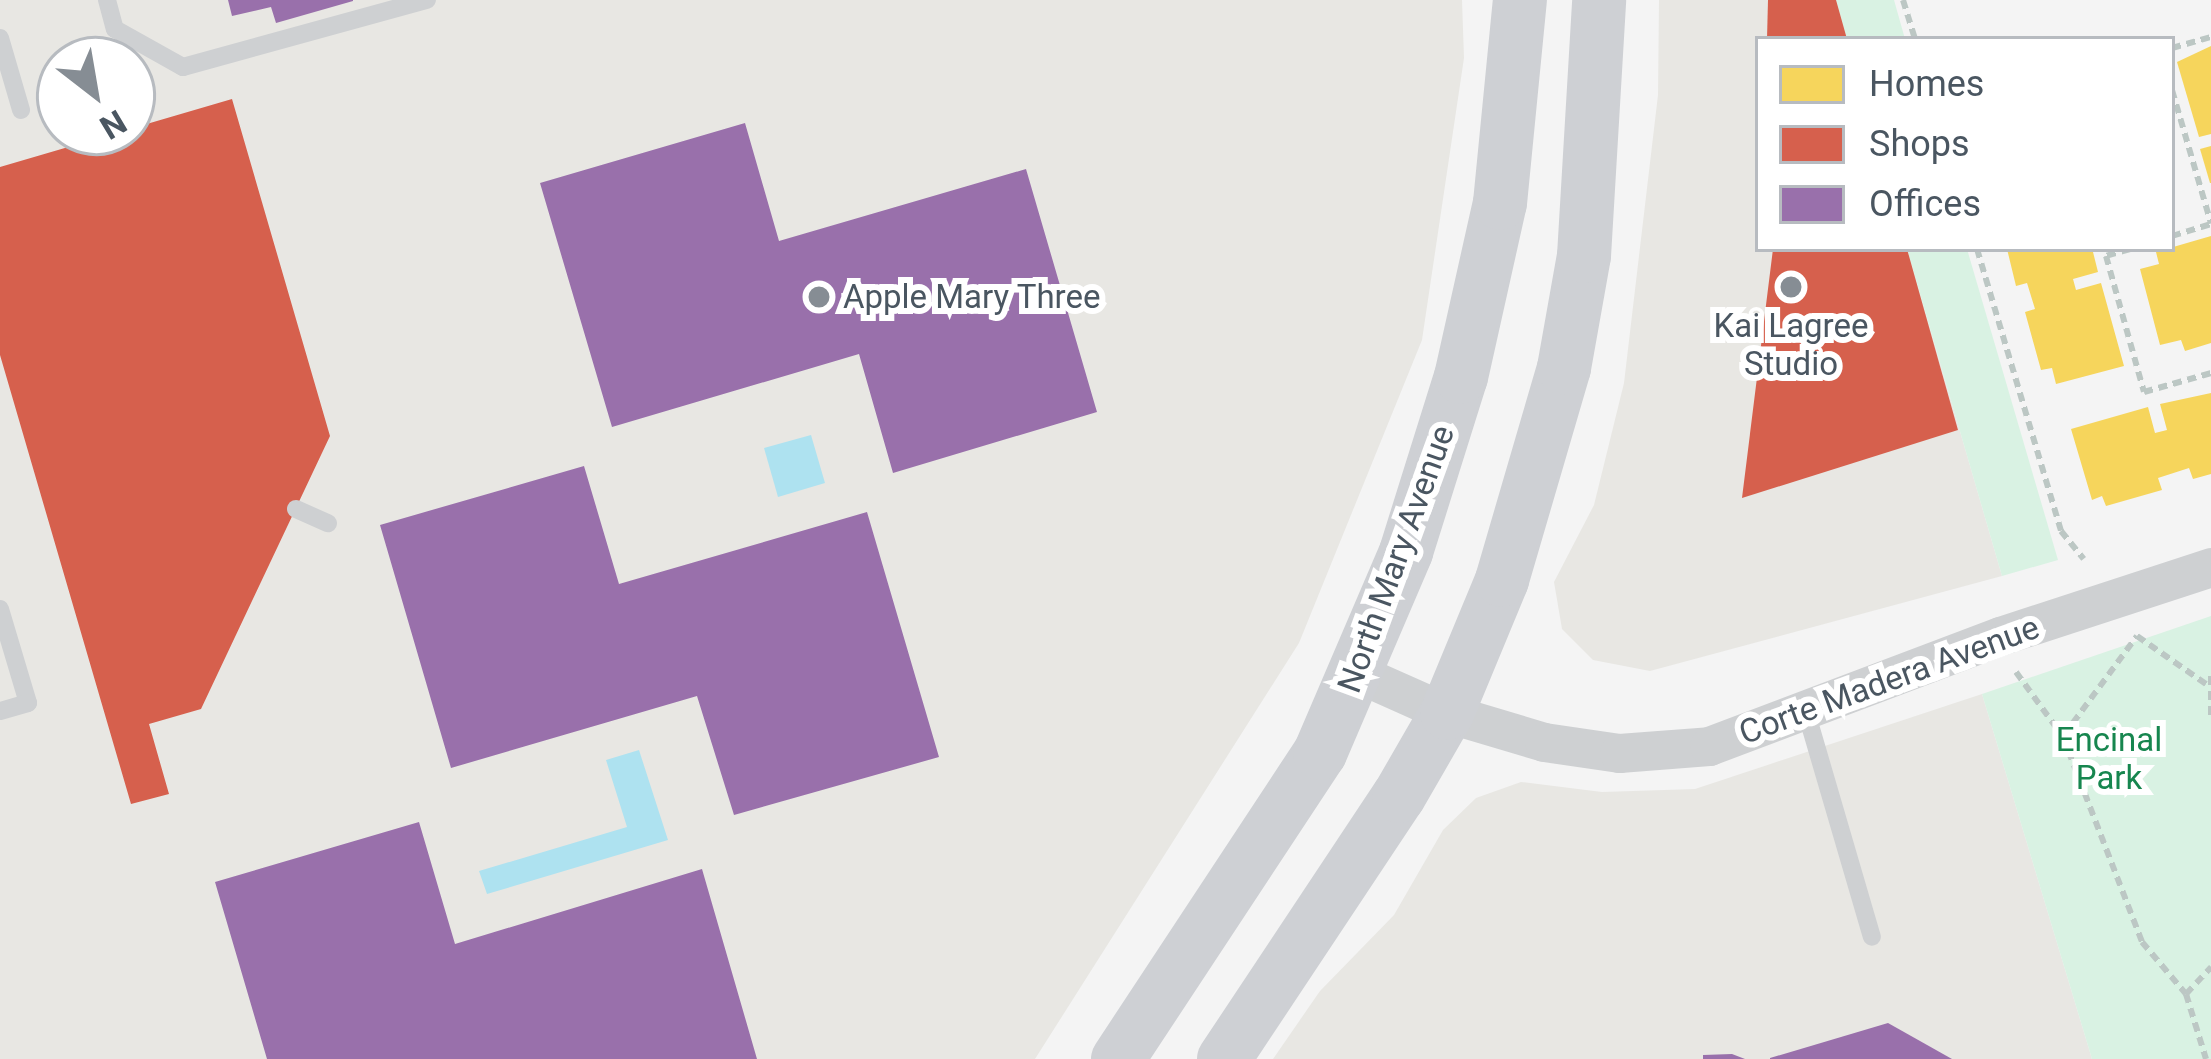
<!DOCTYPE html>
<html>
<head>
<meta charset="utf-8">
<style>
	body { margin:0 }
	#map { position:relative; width:2211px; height:1059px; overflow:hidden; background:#f4f4f4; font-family:Roboto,sans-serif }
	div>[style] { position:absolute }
	.commercial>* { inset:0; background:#e8e7e3 }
	.green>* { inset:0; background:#d9f2e3 }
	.water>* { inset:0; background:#aee2f0 }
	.homes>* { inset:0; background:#f6d55c }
	.shops>* { inset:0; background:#d6604d }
	.offices>* { inset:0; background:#9970ab }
	.path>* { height:6px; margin-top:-3px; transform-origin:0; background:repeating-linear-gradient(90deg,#bcc7c4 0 9px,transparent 0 15px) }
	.service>* { height:18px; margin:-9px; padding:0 9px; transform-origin:9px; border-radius:9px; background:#ced0d2 }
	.minor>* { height:39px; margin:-19.5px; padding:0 19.5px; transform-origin:19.5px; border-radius:19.5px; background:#ced0d2 }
	.secondary>* { height:54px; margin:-27px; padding:0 27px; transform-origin:27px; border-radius:27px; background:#ced0d4 }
	.dots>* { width:33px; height:33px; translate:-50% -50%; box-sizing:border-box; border:6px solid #fff; border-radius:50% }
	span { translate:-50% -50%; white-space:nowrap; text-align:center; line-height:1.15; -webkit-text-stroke:12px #fff; paint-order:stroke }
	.poi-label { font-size:33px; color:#4a5661 }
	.left { translate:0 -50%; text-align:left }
	.street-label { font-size:33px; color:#4a5661 }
	.park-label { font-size:33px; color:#17864f }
	.legend { position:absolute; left:1755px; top:36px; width:420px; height:216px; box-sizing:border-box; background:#fff; border:3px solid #b7bbc0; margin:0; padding:15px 21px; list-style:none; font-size:36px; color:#4a5661 }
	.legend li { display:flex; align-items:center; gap:24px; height:60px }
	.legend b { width:60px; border:3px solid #b7bbc0 }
	.north { position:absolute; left:36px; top:36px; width:120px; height:120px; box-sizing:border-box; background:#fff; border:3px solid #b7bbc0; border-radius:50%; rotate:149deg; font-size:33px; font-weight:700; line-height:48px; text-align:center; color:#4a5661 }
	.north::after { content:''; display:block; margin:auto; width:42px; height:54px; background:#868d94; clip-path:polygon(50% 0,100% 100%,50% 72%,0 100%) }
</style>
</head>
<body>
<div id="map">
	<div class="commercial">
		<div style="clip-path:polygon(evenodd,0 0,1462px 0,1464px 58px,1422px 340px,1299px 643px,1035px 1059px,0 1059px,0 0,60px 60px,132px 60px,132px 132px,60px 132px,60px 60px)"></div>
		<div style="clip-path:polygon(1659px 0,1836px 0,1847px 39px,1758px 39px,1758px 249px,1907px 249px,2002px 576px,1650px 671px,1593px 660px,1562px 629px,1554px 582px,1594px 505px,1624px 383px,1658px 95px)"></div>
		<div style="clip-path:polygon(1982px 694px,2092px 1059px,1273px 1059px,1320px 991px,1394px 915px,1443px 830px,1476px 798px,1521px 782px,1602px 792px,1695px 789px)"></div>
	</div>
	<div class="green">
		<div style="clip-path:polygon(1836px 0,1894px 0,1905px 39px,1847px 39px)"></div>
		<div style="clip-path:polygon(1907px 249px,1967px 249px,2058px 560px,2002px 576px)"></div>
		<div style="clip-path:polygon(2211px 616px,2211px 1059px,2092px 1059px,1982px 694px)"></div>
	</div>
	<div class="water">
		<div style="clip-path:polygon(811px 435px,825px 483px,778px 497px,764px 448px)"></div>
		<div style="clip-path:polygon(639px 750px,668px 840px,487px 894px,479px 871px,627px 827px,606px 760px)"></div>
	</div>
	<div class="homes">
		<div style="clip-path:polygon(2211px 46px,2211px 134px,2199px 137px,2177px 62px)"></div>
		<div style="clip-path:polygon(2211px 146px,2211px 183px,2210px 183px,2200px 149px)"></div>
		<div style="clip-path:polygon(2211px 236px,2211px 343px,2185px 351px,2181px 340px,2160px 345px,2140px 269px,2159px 264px,2156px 252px)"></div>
		<div style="clip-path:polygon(2007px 249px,2093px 252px,2098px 272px,2073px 279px,2076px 290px,2101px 283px,2124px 366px,2056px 384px,2052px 368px,2041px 370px,2025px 312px,2035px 309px,2027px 283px,2016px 286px)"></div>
		<div style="clip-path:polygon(2211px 393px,2211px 474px,2193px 479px,2189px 468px,2158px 478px,2162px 490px,2106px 506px,2102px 496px,2092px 500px,2071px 429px,2148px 407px,2155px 433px,2167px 430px,2160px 404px)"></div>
	</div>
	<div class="shops">
		<div style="clip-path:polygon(1768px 0,1836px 0,1847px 39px,1767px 39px)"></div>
		<div style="clip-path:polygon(232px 99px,330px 436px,201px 709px,149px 724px,169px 794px,131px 804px,0 355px,0 167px)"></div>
		<div style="clip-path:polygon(1773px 249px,1907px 249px,1958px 430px,1742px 498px)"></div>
	</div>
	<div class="offices">
		<div style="clip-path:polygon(228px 0,353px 0,353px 1px,276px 23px,271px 7px,232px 16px)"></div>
		<div style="clip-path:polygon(745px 123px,779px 241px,1026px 169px,1097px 412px,893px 473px,859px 354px,612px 427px,540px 183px)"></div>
		<div style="clip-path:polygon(584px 466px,619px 584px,867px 512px,939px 757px,734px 815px,697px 696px,451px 768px,380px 525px)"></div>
		<div style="clip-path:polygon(419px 822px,455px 944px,702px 869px,757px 1059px,267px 1059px,215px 882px)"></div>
		<div style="clip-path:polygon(1888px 1023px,1952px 1059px,1770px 1059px,1770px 1058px)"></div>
		<div style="clip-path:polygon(1732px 1054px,1745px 1059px,1703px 1059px,1703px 1055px)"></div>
	</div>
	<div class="path">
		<div style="left:1903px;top:0;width:41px;rotate:72.9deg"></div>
		<div style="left:2172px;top:48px;width:41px;rotate:-15.8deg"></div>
		<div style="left:2172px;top:90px;width:139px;rotate:73.7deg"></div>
		<div style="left:2172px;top:236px;width:41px;rotate:-17.1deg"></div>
		<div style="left:1977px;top:249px;width:294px;rotate:73.4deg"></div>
		<div style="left:2061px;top:531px;width:36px;rotate:51deg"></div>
		<div style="left:2130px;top:249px;width:25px;rotate:164deg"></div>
		<div style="left:2106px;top:256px;width:141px;rotate:74.4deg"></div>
		<div style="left:2144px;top:392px;width:70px;rotate:-15.8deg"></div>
		<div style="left:2016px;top:672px;width:80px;rotate:54.1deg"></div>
		<div style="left:2063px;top:737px;width:220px;rotate:68.9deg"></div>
		<div style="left:2142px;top:942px;width:68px;rotate:49.8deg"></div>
		<div style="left:2186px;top:994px;width:68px;rotate:72.9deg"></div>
		<div style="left:2211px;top:676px;width:45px;rotate:90deg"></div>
		<div style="left:2064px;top:735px;width:123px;rotate:-53.6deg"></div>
		<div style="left:2137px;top:636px;width:84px;rotate:34.8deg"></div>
		<div style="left:2186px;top:994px;width:37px;rotate:-47deg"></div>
	</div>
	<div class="service">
		<div style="left:107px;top:0;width:30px;rotate:75deg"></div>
		<div style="left:115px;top:29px;width:78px;rotate:29.2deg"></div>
		<div style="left:183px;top:67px;width:253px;rotate:-15.4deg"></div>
		<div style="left:0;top:38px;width:75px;rotate:73.7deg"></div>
		<div style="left:296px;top:509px;width:35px;rotate:24deg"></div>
		<div style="left:0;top:609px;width:98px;rotate:73.4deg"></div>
		<div style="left:28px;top:703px;width:29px;rotate:164deg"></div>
		<div style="left:1807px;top:715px;width:231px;rotate:73.7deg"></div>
	</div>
	<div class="minor">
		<div style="left:1357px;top:673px;width:98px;rotate:24deg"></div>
		<div style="left:1447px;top:713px;width:101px;rotate:16.6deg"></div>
		<div style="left:1544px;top:742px;width:76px;rotate:8.3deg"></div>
		<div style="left:1619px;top:753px;width:90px;rotate:-4.4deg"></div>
		<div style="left:1709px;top:746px;width:311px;rotate:-20.7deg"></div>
		<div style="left:2000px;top:636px;width:222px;rotate:-18.1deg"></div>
	</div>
	<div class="secondary">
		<div style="left:1118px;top:1059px;width:367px;rotate:-56.6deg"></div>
		<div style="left:1320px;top:753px;width:219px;rotate:-66.8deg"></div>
		<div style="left:1406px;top:552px;width:183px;rotate:-72.6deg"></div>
		<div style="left:1461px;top:377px;width:178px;rotate:-77.4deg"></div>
		<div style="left:1500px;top:203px;width:204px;rotate:-84.4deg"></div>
		<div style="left:1224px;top:1059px;width:316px;rotate:-56.4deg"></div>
		<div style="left:1399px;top:796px;width:96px;rotate:-60deg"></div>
		<div style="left:1447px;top:713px;width:144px;rotate:-67.5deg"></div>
		<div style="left:1502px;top:580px;width:221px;rotate:-73.7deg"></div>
		<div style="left:1564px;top:368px;width:114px;rotate:-79.9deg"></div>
		<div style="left:1584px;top:256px;width:256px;rotate:-86.6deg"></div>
	</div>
	<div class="dots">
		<div style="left:1791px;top:287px;background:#868d94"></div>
		<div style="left:819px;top:297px;background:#868d94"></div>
	</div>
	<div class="poi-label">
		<span class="left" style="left:843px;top:297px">Apple Mary Three</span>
		<span style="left:1791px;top:345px">Kai Lagree<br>Studio</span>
	</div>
	<div class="street-label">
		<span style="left:1396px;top:559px;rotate:-70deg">North Mary Avenue</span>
		<span style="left:1889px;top:680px;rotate:-20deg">Corte Madera Avenue</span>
	</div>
	<div class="park-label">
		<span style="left:2109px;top:759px">Encinal<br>Park</span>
	</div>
	<ul class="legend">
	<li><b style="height:33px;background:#f6d55c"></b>Homes</li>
	<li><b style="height:33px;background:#d6604d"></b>Shops</li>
	<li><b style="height:33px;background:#9970ab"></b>Offices</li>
	</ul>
	<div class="north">N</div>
</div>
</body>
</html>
